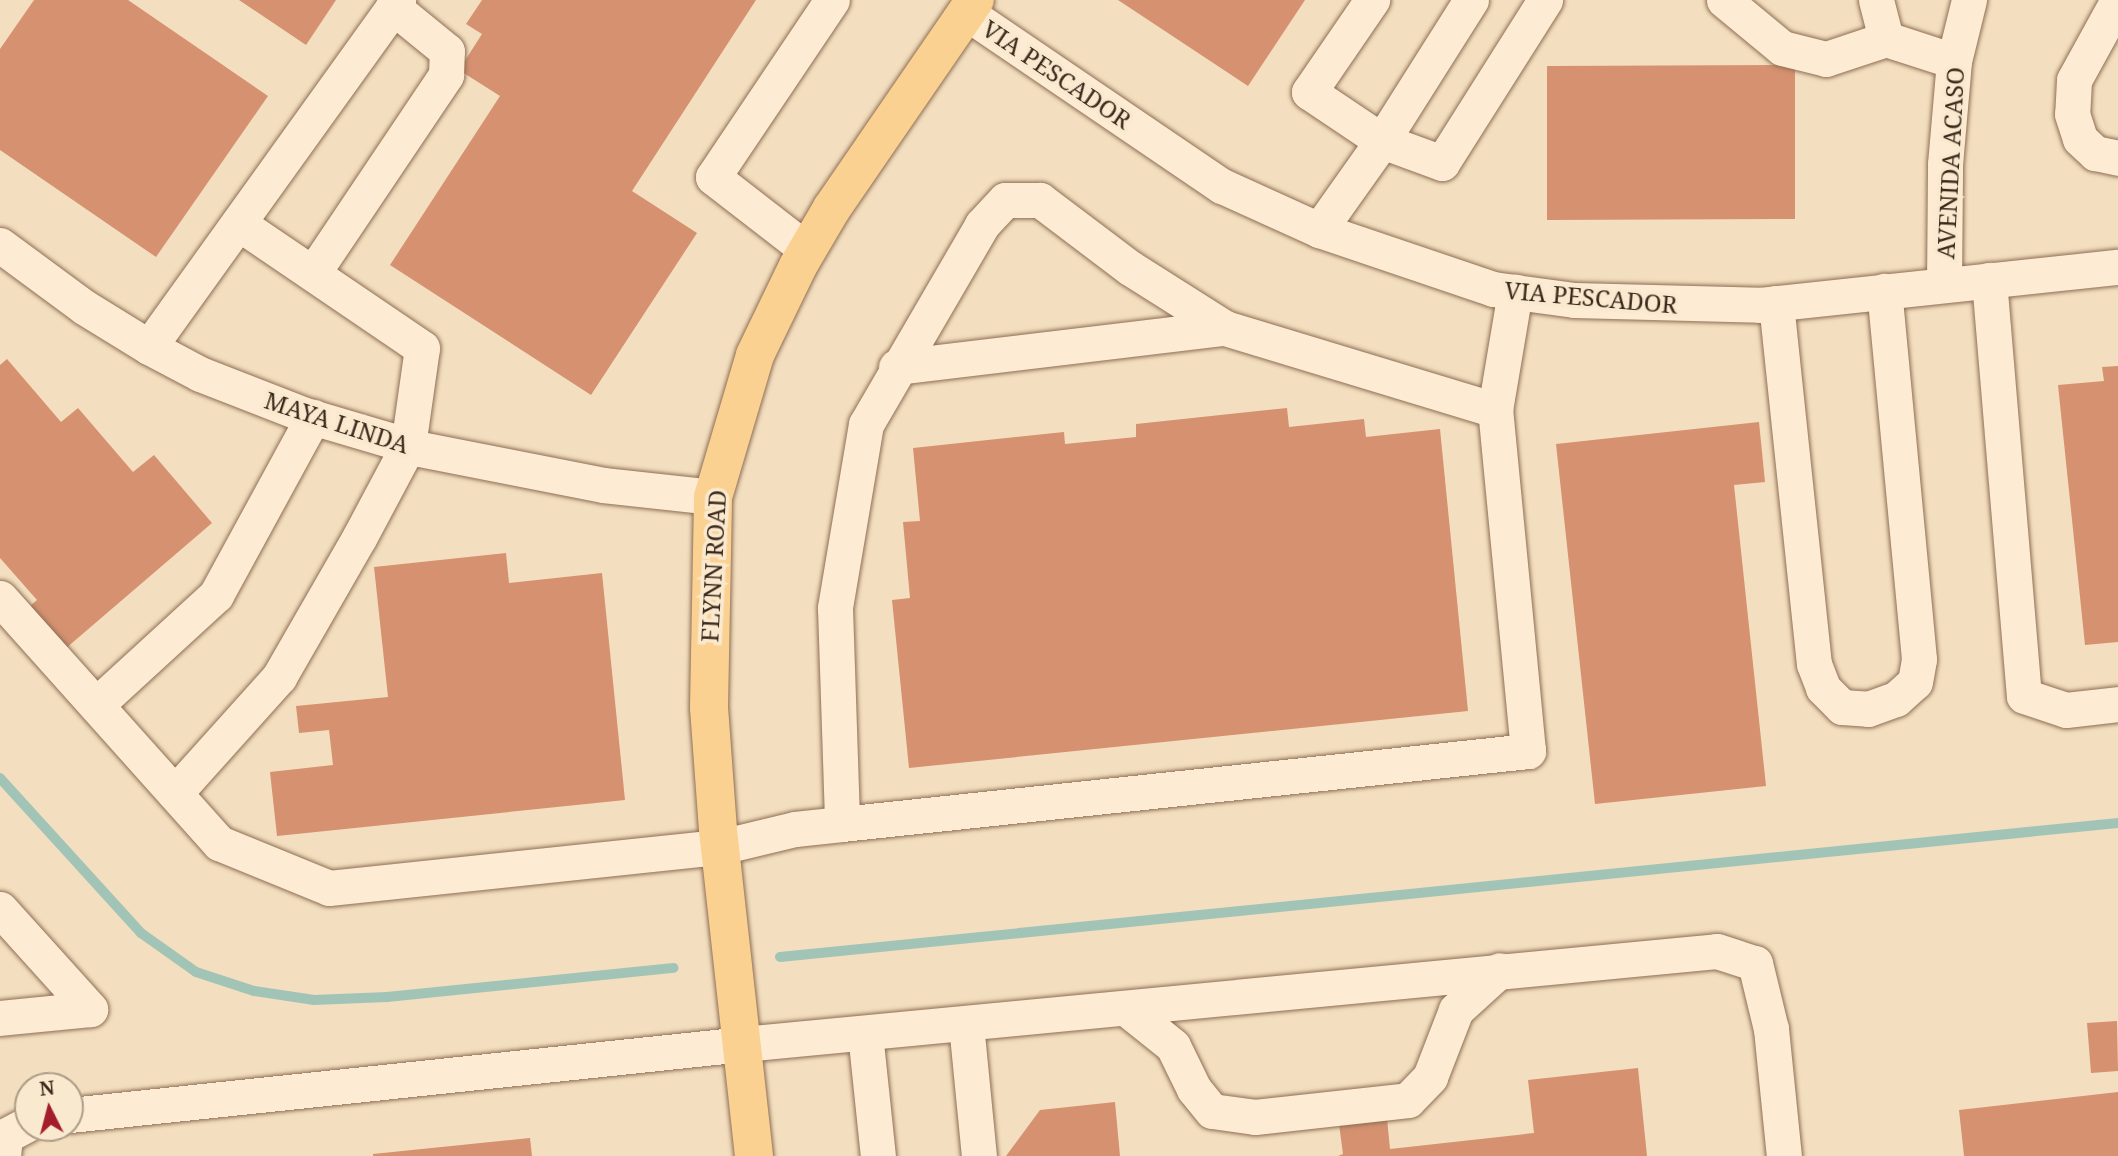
<!DOCTYPE html>
<html>
<head>
<meta charset="utf-8">
<style>
	body { margin:0 }
	#map { position:relative; width:2118px; height:1156px; overflow:hidden; background:#f3dfbf; font-family:"Noto Serif",serif }
	div>[style] { position:absolute }
	.stream>* { height:10px; margin:-5px; padding:0 5px; transform-origin:5px; border-radius:5px; background:#a2c4b7 }
	.building>* { inset:0; background:#d59170 }
	.roads { filter:drop-shadow(0 0 2px #8e6e55) drop-shadow(0 0 2px #8e6e55) }
	.minor>* { height:35px; margin:-17.5px; padding:0 17.5px; transform-origin:17.5px; border-radius:17.5px; background:#fdecd3 }
	.major>* { height:38px; margin:-19px; padding:0 19px; transform-origin:19px; border-radius:19px; background:#fbd192 }
	span { translate:-50% -50%; white-space:nowrap; text-align:center; line-height:1.15; -webkit-text-stroke:7px #f9e9cf; paint-order:stroke }
	.street-label { font-size:24px; color:#3b281b }
	.north { position:absolute; left:14px; top:1072px; width:70px; height:70px; box-sizing:border-box; background:#f9e9cf; border:2px solid #ad9c87; border-radius:50%; rotate:354deg; font-size:19px; font-weight:700; line-height:28px; text-align:center; color:#3b281b }
	.north::after { content:''; display:block; margin:auto; width:24px; height:32px; background:#a41e2a; clip-path:polygon(50% 0,100% 100%,50% 72%,0 100%) }
</style>
</head>
<body>
<div id="map">
	<div class="stream">
		<div style="left:0;top:778px;width:210px;rotate:47.7deg"></div>
		<div style="left:141px;top:933px;width:67px;rotate:35.3deg"></div>
		<div style="left:196px;top:972px;width:61px;rotate:18.1deg"></div>
		<div style="left:254px;top:991px;width:61px;rotate:8.5deg"></div>
		<div style="left:314px;top:1000px;width:73px;rotate:-2.4deg"></div>
		<div style="left:387px;top:997px;width:288px;rotate:-5.8deg"></div>
		<div style="left:780px;top:957px;width:1345px;rotate:-5.72deg"></div>
	</div>
	<div class="building">
		<div style="clip-path:polygon(34px 0,128px 0,268px 96px,156px 257px,0 150px,0 49px)"></div>
		<div style="clip-path:polygon(239px 0,336px 0,306px 45px)"></div>
		<div style="clip-path:polygon(482px 0,756px 0,632px 191px,697px 233px,591px 395px,390px 265px,500px 96px,459px 70px,482px 34px,466px 24px)"></div>
		<div style="clip-path:polygon(1118px 0,1305px 0,1248px 86px)"></div>
		<div style="clip-path:polygon(1795px 65px,1795px 219px,1547px 220px,1547px 66px)"></div>
		<div style="clip-path:polygon(7px 359px,61px 422px,78px 408px,133px 472px,154px 455px,212px 523px,65px 649px,29px 607px,37px 600px,0 558px,0 365px)"></div>
		<div style="clip-path:polygon(2118px 366px,2118px 642px,2085px 645px,2058px 385px,2104px 381px,2102px 367px)"></div>
		<div style="clip-path:polygon(1287px 408px,1289px 427px,1364px 419px,1366px 437px,1440px 429px,1468px 711px,909px 768px,892px 600px,910px 598px,903px 522px,920px 521px,913px 448px,1064px 432px,1065px 444px,1136px 437px,1136px 424px)"></div>
		<div style="clip-path:polygon(1759px 422px,1765px 482px,1734px 485px,1766px 786px,1595px 804px,1556px 444px)"></div>
		<div style="clip-path:polygon(506px 553px,509px 583px,602px 573px,625px 800px,277px 836px,270px 772px,333px 765px,329px 730px,299px 733px,296px 706px,388px 697px,374px 567px)"></div>
		<div style="clip-path:polygon(2117px 1021px,2118px 1071px,2091px 1073px,2087px 1023px)"></div>
		<div style="clip-path:polygon(1638px 1068px,1647px 1156px,1338px 1156px,1343px 1154px,1339px 1124px,1387px 1118px,1390px 1149px,1534px 1133px,1528px 1080px)"></div>
		<div style="clip-path:polygon(2118px 1092px,2118px 1156px,1964px 1156px,1959px 1110px)"></div>
		<div style="clip-path:polygon(1115px 1102px,1120px 1156px,1006px 1156px,1040px 1110px)"></div>
		<div style="clip-path:polygon(530px 1138px,532px 1156px,373px 1156px,373px 1154px)"></div>
	</div>
	<div class="roads">
		<div class="minor">
			<div style="left:1471px;top:0;width:167px;rotate:122.3deg"></div>
			<div style="left:1382px;top:141px;width:64px;rotate:20.1deg"></div>
			<div style="left:1442px;top:163px;width:193px;rotate:-57.7deg"></div>
			<div style="left:1724px;top:0;width:75px;rotate:39.6deg"></div>
			<div style="left:1782px;top:48px;width:45px;rotate:14deg"></div>
			<div style="left:1826px;top:59px;width:63px;rotate:-18.4deg"></div>
			<div style="left:1876px;top:0;width:40px;rotate:75.6deg"></div>
			<div style="left:1886px;top:39px;width:71px;rotate:17.9deg"></div>
			<div style="left:2118px;top:0;width:91px;rotate:118.8deg"></div>
			<div style="left:2074px;top:80px;width:34px;rotate:93deg"></div>
			<div style="left:2072px;top:114px;width:26px;rotate:72deg"></div>
			<div style="left:2080px;top:139px;width:21px;rotate:43deg"></div>
			<div style="left:2095px;top:153px;width:24px;rotate:12deg"></div>
			<div style="left:967px;top:13px;width:308px;rotate:34.2deg"></div>
			<div style="left:1222px;top:186px;width:107px;rotate:24.4deg"></div>
			<div style="left:1319px;top:230px;width:184px;rotate:18.7deg"></div>
			<div style="left:1493px;top:289px;width:82px;rotate:7.7deg"></div>
			<div style="left:1574px;top:300px;width:186px;rotate:1.5deg"></div>
			<div style="left:1760px;top:305px;width:360px;rotate:-6.1deg"></div>
			<div style="left:1319px;top:230px;width:109px;rotate:-54.7deg"></div>
			<div style="left:1382px;top:141px;width:88px;rotate:-146.1deg"></div>
			<div style="left:1309px;top:92px;width:112px;rotate:-55.6deg"></div>
			<div style="left:0;top:245px;width:104px;rotate:36.4deg"></div>
			<div style="left:84px;top:307px;width:76px;rotate:31.6deg"></div>
			<div style="left:149px;top:347px;width:58px;rotate:27.9deg"></div>
			<div style="left:200px;top:374px;width:113px;rotate:21.3deg"></div>
			<div style="left:305px;top:415px;width:120px;rotate:16.5deg"></div>
			<div style="left:420px;top:449px;width:187px;rotate:11.1deg"></div>
			<div style="left:603px;top:485px;width:111px;rotate:6.2deg"></div>
			<div style="left:807px;top:250px;width:119px;rotate:-142.2deg"></div>
			<div style="left:713px;top:177px;width:213px;rotate:-56.1deg"></div>
			<div style="left:313px;top:273px;width:239px;rotate:-56.1deg"></div>
			<div style="left:446px;top:75px;width:24px;rotate:-88deg"></div>
			<div style="left:447px;top:51px;width:70px;rotate:-140.8deg"></div>
			<div style="left:1989px;top:280px;width:417px;rotate:85.2deg"></div>
			<div style="left:2024px;top:696px;width:44px;rotate:18.4deg"></div>
			<div style="left:2066px;top:710px;width:52px;rotate:-6.6deg"></div>
			<div style="left:1944px;top:285px;width:121px;rotate:-89.5deg"></div>
			<div style="left:1945px;top:164px;width:103px;rotate:-85deg"></div>
			<div style="left:1954px;top:61px;width:63px;rotate:-76.2deg"></div>
			<div style="left:1776px;top:303px;width:363px;rotate:84deg"></div>
			<div style="left:1814px;top:664px;width:26px;rotate:69deg"></div>
			<div style="left:1823px;top:688px;width:27px;rotate:45deg"></div>
			<div style="left:1842px;top:707px;width:26px;rotate:4deg"></div>
			<div style="left:1868px;top:709px;width:30px;rotate:-20deg"></div>
			<div style="left:1896px;top:699px;width:25px;rotate:-42deg"></div>
			<div style="left:1915px;top:682px;width:23px;rotate:-80deg"></div>
			<div style="left:1919px;top:659px;width:370px;rotate:-95.4deg"></div>
			<div style="left:149px;top:347px;width:427px;rotate:-54.3deg"></div>
			<div style="left:896px;top:367px;width:331px;rotate:-6.8deg"></div>
			<div style="left:1495px;top:410px;width:120px;rotate:-80.4deg"></div>
			<div style="left:0;top:598px;width:329px;rotate:48.2deg"></div>
			<div style="left:219px;top:843px;width:119px;rotate:22.2deg"></div>
			<div style="left:329px;top:888px;width:393px;rotate:-6deg"></div>
			<div style="left:720px;top:847px;width:77px;rotate:-13.5deg"></div>
			<div style="left:795px;top:829px;width:47px;rotate:-6.1deg"></div>
			<div style="left:842px;top:824px;width:690px;rotate:-6.07deg"></div>
			<div style="left:1528px;top:751px;width:343px;rotate:-95.5deg"></div>
			<div style="left:1495px;top:410px;width:282px;rotate:-163.1deg"></div>
			<div style="left:1225px;top:328px;width:112px;rotate:-147.7deg"></div>
			<div style="left:1130px;top:268px;width:113px;rotate:-142.9deg"></div>
			<div style="left:1040px;top:200px;width:35px;rotate:180deg"></div>
			<div style="left:1005px;top:200px;width:34px;rotate:133deg"></div>
			<div style="left:982px;top:225px;width:230px;rotate:120.2deg"></div>
			<div style="left:866px;top:424px;width:187px;rotate:99.6deg"></div>
			<div style="left:835px;top:608px;width:216px;rotate:88.1deg"></div>
			<div style="left:96px;top:705px;width:163px;rotate:-42.5deg"></div>
			<div style="left:216px;top:595px;width:203px;rotate:-61.4deg"></div>
			<div style="left:175px;top:793px;width:156px;rotate:-48.1deg"></div>
			<div style="left:279px;top:677px;width:160px;rotate:-60.1deg"></div>
			<div style="left:359px;top:538px;width:104px;rotate:-62deg"></div>
			<div style="left:408px;top:446px;width:99px;rotate:-81.9deg"></div>
			<div style="left:422px;top:348px;width:222px;rotate:-145.8deg"></div>
			<div style="left:0;top:909px;width:135px;rotate:48deg"></div>
			<div style="left:90px;top:1009px;width:90px;rotate:174.3deg"></div>
			<div style="left:1127px;top:1009px;width:59px;rotate:38.8deg"></div>
			<div style="left:1173px;top:1046px;width:48px;rotate:64deg"></div>
			<div style="left:1194px;top:1089px;width:28px;rotate:51deg"></div>
			<div style="left:1212px;top:1111px;width:43px;rotate:7.9deg"></div>
			<div style="left:1255px;top:1117px;width:154px;rotate:-6.3deg"></div>
			<div style="left:1408px;top:1100px;width:32px;rotate:-46deg"></div>
			<div style="left:1430px;top:1077px;width:72px;rotate:-68.8deg"></div>
			<div style="left:1456px;top:1010px;width:59px;rotate:-42.3deg"></div>
			<div style="left:966px;top:1024px;width:133px;rotate:84.4deg"></div>
			<div style="left:865px;top:1033px;width:124px;rotate:84deg"></div>
			<div style="left:70px;top:1115px;width:677px;rotate:-6.02deg"></div>
			<div style="left:743px;top:1044px;width:978px;rotate:-5.45deg"></div>
			<div style="left:1717px;top:951px;width:40px;rotate:18deg"></div>
			<div style="left:1755px;top:963px;width:68px;rotate:76.4deg"></div>
			<div style="left:1771px;top:1029px;width:128px;rotate:84.2deg"></div>
			<div style="left:3px;top:1156px;width:20px;rotate:-84deg"></div>
			<div style="left:5px;top:1136px;width:26px;rotate:-28deg"></div>
		</div>
		<div class="major">
			<div style="left:754px;top:1156px;width:328px;rotate:-96.3deg"></div>
			<div style="left:718px;top:830px;width:122px;rotate:-94.2deg"></div>
			<div style="left:709px;top:708px;width:211px;rotate:-88.9deg"></div>
			<div style="left:713px;top:497px;width:148px;rotate:-73.5deg"></div>
			<div style="left:755px;top:355px;width:99px;rotate:-64.2deg"></div>
			<div style="left:798px;top:266px;width:67px;rotate:-59.6deg"></div>
			<div style="left:832px;top:208px;width:252px;rotate:-55.5deg"></div>
		</div>
	</div>
	<div class="street-label">
		<span style="left:1057px;top:74px;rotate:34deg">VIA PESCADOR</span>
		<span style="left:1950px;top:163px;rotate:-87deg">AVENIDA ACASO</span>
		<span style="left:1591px;top:297px;rotate:5deg">VIA PESCADOR</span>
		<span style="left:337px;top:422px;rotate:18deg">MAYA LINDA</span>
		<span style="left:713px;top:566px;rotate:-87deg">FLYNN ROAD</span>
	</div>
	<div class="north">N</div>
</div>
</body>
</html>
